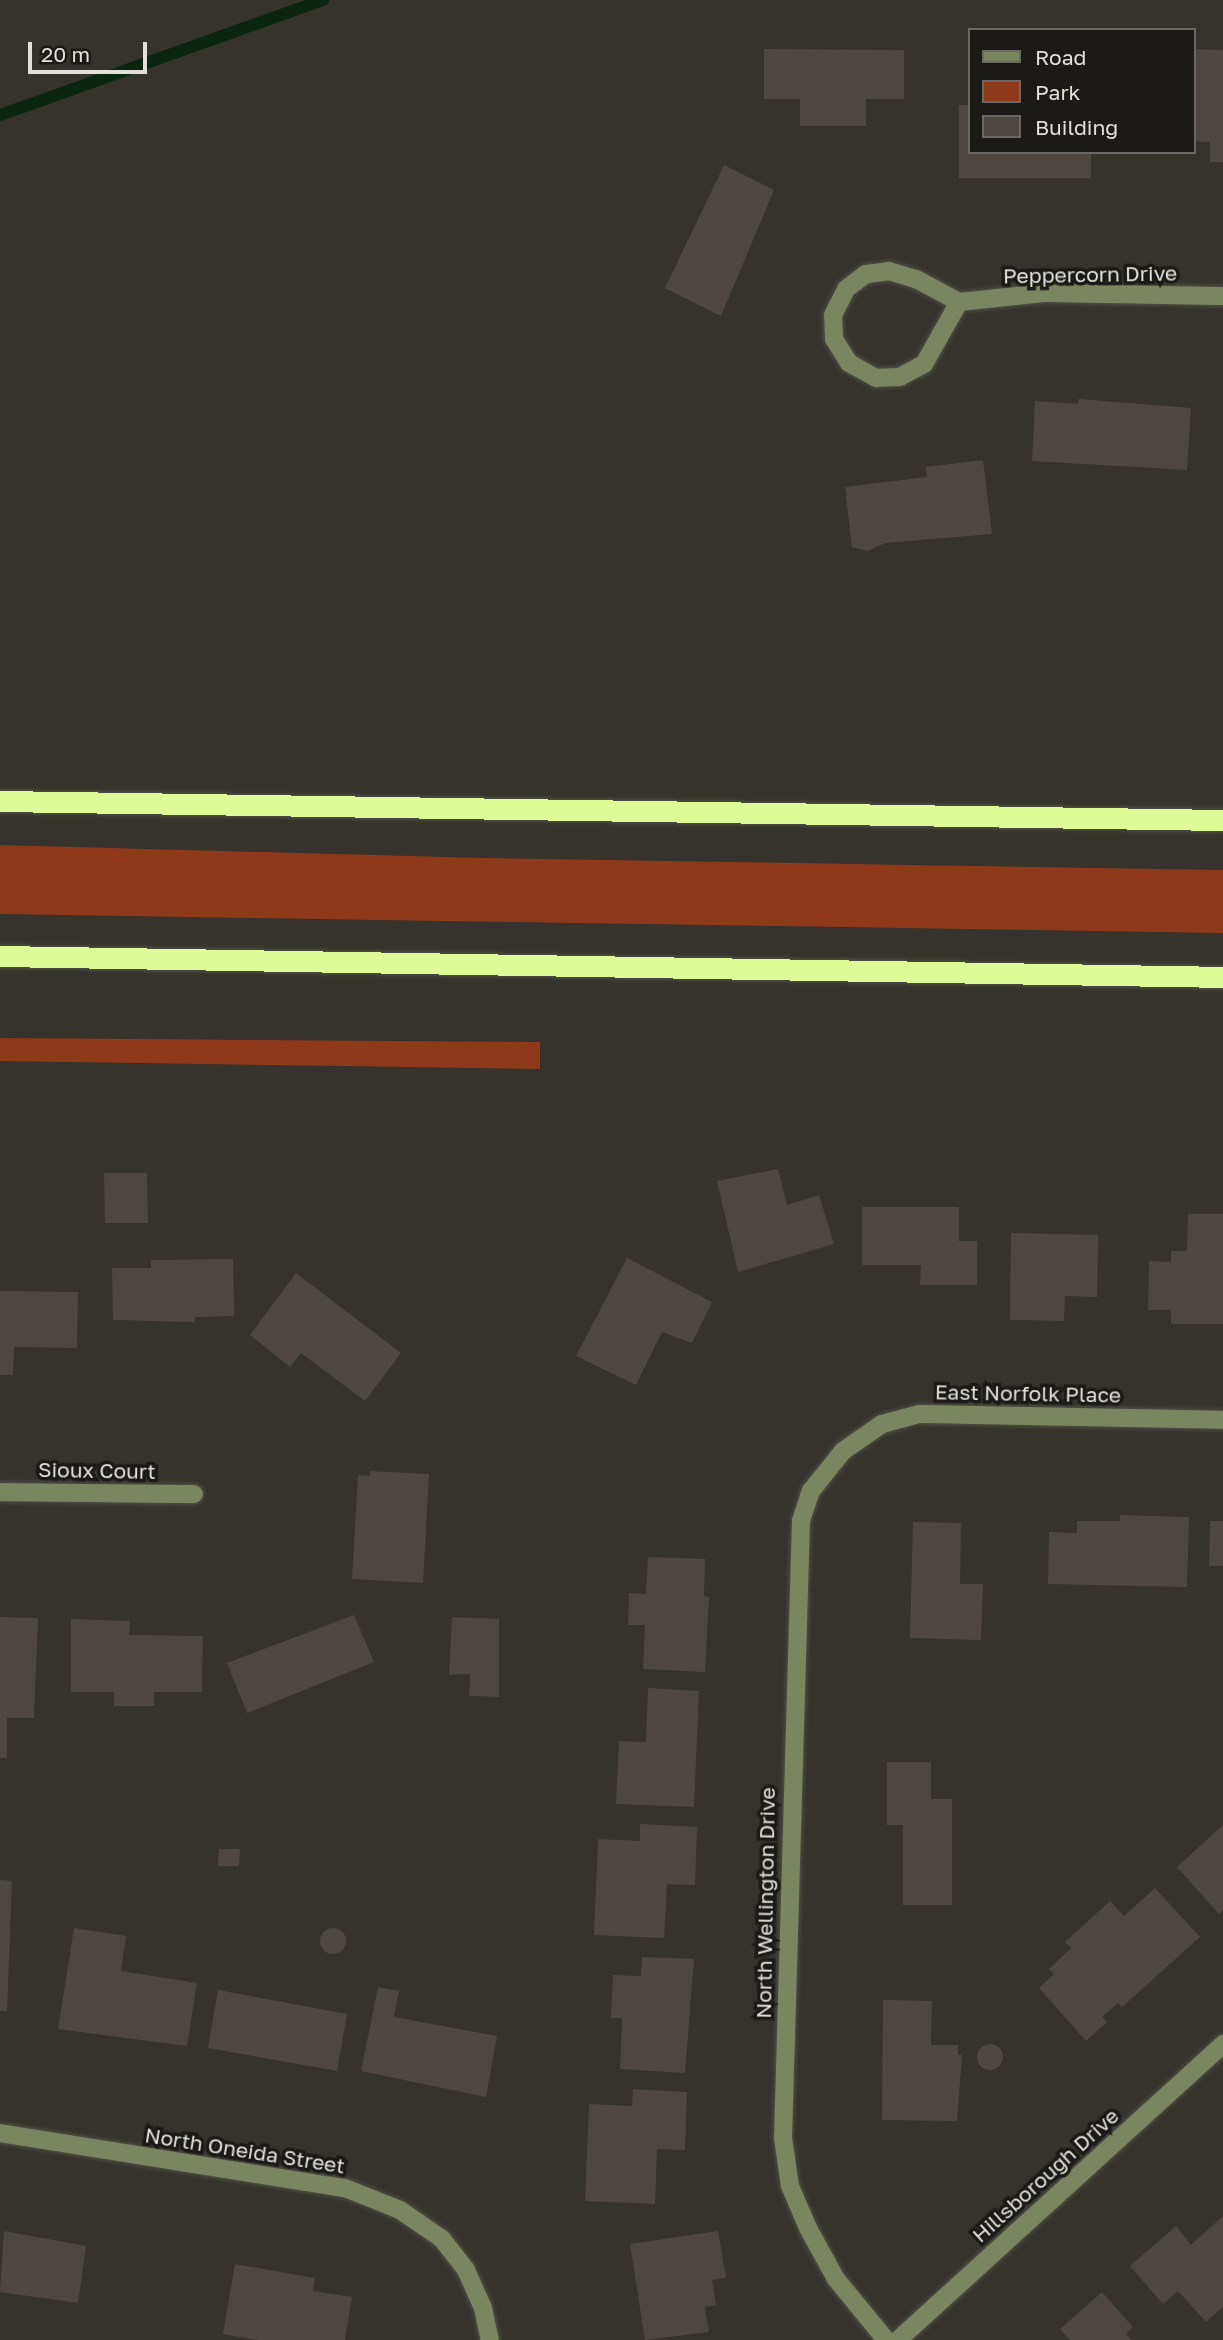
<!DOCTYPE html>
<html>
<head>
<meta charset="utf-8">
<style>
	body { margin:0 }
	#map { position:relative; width:1223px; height:2340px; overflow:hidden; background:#35332b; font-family:"Golos Text",sans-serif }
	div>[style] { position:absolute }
	.green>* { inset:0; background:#8e3a1a }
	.stream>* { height:12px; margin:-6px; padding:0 6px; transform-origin:6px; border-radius:6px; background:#0a2611 }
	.building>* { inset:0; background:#4e4741 }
	.round { border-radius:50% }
	.roads { filter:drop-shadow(0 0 2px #514f47) drop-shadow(0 0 2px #514f47) }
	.minor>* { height:18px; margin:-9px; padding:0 9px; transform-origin:9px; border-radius:9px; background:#7a8660 }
	.highway>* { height:21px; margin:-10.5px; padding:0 10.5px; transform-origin:10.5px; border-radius:10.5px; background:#dffb98 }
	span { translate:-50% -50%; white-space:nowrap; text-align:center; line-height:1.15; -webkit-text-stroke:7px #1b1a17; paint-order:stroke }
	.street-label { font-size:21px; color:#e1e0da }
	.legend { position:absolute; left:968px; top:28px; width:228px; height:126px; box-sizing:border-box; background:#1b1a17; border:2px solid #6a6965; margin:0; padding:9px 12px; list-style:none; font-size:21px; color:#e1e0da }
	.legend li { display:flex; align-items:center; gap:14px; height:35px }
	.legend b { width:35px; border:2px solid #6a6965 }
	.scale { position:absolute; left:28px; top:42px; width:119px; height:32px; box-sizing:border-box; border:4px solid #e1e0da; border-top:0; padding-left:9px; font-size:21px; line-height:24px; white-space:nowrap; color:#e1e0da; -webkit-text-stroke:5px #1b1a17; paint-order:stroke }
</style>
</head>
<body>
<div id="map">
	<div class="green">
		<div style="clip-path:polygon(0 845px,483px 858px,1223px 870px,1223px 933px,0 914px)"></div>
		<div style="clip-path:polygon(0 1038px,540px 1042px,540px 1069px,0 1061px)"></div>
	</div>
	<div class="stream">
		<div style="left:0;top:115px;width:343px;rotate:-19.6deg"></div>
	</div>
	<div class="building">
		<div style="clip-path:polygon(764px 49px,904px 50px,904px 99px,866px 99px,866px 126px,800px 126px,800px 99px,764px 99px)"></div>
		<div style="clip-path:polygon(1193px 49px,1223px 50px,1223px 162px,1210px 162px,1210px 142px,1193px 141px)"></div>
		<div style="clip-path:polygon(959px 105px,969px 105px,969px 152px,1091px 152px,1091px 178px,959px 178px)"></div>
		<div style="clip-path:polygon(724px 165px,774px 190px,721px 316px,665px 288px)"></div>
		<div style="clip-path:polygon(1079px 399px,1191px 408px,1187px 470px,1032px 461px,1035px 401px,1078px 404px)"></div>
		<div style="clip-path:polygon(983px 460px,992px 534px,885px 543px,868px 551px,852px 547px,845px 487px,927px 477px,926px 467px)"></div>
		<div style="clip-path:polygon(778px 1169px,787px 1205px,819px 1195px,834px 1244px,738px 1272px,717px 1181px)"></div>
		<div style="clip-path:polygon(104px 1173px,147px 1173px,148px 1223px,105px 1223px)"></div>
		<div style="clip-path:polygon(862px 1207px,959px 1207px,959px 1241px,977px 1241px,977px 1285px,920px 1285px,921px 1265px,862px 1265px)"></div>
		<div style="clip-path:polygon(1188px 1214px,1223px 1214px,1223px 1324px,1171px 1324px,1171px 1310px,1148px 1310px,1149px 1261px,1171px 1262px,1171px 1251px,1187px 1251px)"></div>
		<div style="clip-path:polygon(1011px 1233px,1098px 1235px,1097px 1297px,1065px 1296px,1064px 1321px,1010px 1320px)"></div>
		<div style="clip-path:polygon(627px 1258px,712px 1302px,692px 1343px,662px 1332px,636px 1385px,576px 1356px)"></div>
		<div style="clip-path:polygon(233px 1259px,234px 1316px,195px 1317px,195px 1322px,113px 1320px,112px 1268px,151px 1268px,151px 1260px)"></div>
		<div style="clip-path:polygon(296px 1273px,401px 1353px,365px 1401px,301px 1353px,290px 1367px,250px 1335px)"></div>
		<div style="clip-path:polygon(0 1291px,78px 1292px,77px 1348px,14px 1347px,13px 1375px,0 1375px)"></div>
		<div style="clip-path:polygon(370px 1471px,429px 1474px,423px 1583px,352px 1579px,358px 1475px,370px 1476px)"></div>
		<div style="clip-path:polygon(1120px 1515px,1189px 1517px,1187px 1587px,1048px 1584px,1049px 1532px,1077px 1533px,1077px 1521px,1120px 1521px)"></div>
		<div style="clip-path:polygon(1210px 1521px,1223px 1521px,1223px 1566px,1209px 1566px)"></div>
		<div style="clip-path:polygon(913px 1522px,961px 1523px,960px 1584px,983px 1584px,981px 1640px,910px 1638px)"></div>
		<div style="clip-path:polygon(648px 1557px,705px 1559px,704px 1596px,709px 1597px,705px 1672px,643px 1669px,645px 1625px,628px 1625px,629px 1593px,646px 1594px)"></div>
		<div style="clip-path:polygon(354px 1615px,374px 1662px,247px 1713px,227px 1663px)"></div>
		<div style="clip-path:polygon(0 1617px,38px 1618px,34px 1718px,7px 1718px,7px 1758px,0 1758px)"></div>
		<div style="clip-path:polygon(452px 1617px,499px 1619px,499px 1697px,469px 1696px,470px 1674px,449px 1675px)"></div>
		<div style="clip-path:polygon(71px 1619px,130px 1621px,129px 1635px,203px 1636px,202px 1692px,154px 1692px,154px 1706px,114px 1706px,114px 1692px,71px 1692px)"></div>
		<div style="clip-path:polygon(648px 1688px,699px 1691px,694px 1807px,616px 1804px,619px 1741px,646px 1742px)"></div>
		<div style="clip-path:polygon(887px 1762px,931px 1762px,931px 1799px,952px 1799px,952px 1905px,903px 1905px,903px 1825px,887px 1825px)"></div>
		<div style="clip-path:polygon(640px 1824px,697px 1827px,695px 1885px,667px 1884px,664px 1938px,594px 1935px,598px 1839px,640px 1841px)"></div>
		<div style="clip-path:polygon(1223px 1825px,1223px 1910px,1219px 1914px,1177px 1867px)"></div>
		<div style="clip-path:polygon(219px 1849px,240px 1849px,239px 1866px,218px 1866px)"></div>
		<div style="clip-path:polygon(0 1880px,12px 1881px,7px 2011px,0 2011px)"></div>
		<div style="clip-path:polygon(1155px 1888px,1200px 1937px,1122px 2007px,1118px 2003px,1102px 2017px,1107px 2022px,1086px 2041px,1039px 1988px,1054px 1974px,1049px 1969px,1071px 1948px,1065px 1942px,1110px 1901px,1124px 1916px)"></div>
		<div style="clip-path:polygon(74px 1928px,126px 1936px,121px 1971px,197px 1983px,187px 2046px,58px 2029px)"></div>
		<div class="round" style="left:320px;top:1928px;width:26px;height:26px"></div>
		<div style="clip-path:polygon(642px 1957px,694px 1959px,685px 2073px,620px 2069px,622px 2018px,611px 2018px,613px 1975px,641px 1976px)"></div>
		<div style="clip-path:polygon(378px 1987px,399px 1991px,394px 2017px,497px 2036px,486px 2097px,361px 2071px)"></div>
		<div style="clip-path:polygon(218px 1990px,347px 2014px,337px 2071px,208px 2048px)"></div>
		<div style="clip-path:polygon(883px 2000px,932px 2001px,931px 2045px,958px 2045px,958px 2055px,962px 2055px,957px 2121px,882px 2120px)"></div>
		<div class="round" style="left:977px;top:2044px;width:26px;height:26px"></div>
		<div style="clip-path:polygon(633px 2089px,687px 2092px,685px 2150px,657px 2149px,655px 2204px,585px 2201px,589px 2104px,632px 2106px)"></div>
		<div style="clip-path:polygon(1223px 2216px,1223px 2307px,1206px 2322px,1178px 2291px,1163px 2304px,1130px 2266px,1176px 2226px,1191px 2245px)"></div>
		<div style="clip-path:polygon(4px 2231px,86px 2246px,78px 2303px,0 2292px)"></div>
		<div style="clip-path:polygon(718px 2231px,726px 2278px,712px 2280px,716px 2305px,705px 2307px,709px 2332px,645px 2340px,630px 2244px)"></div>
		<div style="clip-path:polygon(235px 2264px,315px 2278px,313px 2291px,352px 2297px,345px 2340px,258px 2340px,223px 2334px)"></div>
		<div style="clip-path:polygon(1102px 2292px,1133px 2327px,1126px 2334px,1131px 2340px,1070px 2340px,1060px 2329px)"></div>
	</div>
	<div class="roads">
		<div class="minor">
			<div style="left:959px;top:302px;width:71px;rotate:119.4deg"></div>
			<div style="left:924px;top:364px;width:27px;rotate:152deg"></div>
			<div style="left:900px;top:377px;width:24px;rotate:178deg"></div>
			<div style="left:876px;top:378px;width:31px;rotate:-151deg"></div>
			<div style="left:849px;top:363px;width:28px;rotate:-122deg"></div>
			<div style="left:834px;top:339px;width:24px;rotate:-92deg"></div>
			<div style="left:833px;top:315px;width:29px;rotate:-63deg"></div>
			<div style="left:846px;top:289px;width:25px;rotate:-37deg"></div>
			<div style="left:866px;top:274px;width:23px;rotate:-7deg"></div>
			<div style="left:889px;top:271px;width:28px;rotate:17deg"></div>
			<div style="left:916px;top:279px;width:49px;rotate:28.1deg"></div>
			<div style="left:959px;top:302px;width:85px;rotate:-6deg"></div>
			<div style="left:1044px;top:293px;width:179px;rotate:1deg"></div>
			<div style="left:0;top:1492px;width:194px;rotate:0.6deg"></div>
			<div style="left:0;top:2133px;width:349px;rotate:9.1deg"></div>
			<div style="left:345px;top:2188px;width:59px;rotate:21.8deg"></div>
			<div style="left:400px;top:2210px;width:51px;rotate:34.6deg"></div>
			<div style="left:442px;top:2239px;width:39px;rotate:52deg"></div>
			<div style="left:466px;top:2270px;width:42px;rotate:65.9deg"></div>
			<div style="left:483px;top:2308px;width:33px;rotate:78deg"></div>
			<div style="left:886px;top:2340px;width:79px;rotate:-129.3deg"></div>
			<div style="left:836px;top:2279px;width:58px;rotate:-118.8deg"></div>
			<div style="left:808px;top:2228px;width:46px;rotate:-113.2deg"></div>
			<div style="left:790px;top:2186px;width:49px;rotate:-98.3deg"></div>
			<div style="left:783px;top:2138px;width:617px;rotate:-88.33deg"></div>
			<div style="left:801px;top:1521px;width:32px;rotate:-72deg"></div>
			<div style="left:811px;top:1491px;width:51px;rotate:-51.3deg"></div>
			<div style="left:843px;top:1451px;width:47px;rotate:-34.7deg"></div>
			<div style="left:882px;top:1424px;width:38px;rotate:-15deg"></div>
			<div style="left:919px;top:1414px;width:304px;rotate:1.1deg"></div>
			<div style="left:898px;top:2340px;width:440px;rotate:-42.3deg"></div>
		</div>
		<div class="highway">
			<div style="left:0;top:801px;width:1223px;rotate:0.89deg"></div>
			<div style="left:0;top:956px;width:1223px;rotate:0.98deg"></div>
		</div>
	</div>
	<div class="street-label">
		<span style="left:1090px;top:274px;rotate:-1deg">Peppercorn Drive</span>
		<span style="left:1028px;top:1393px;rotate:1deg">East Norfolk Place</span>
		<span style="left:97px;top:1470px;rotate:1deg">Sioux Court</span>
		<span style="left:765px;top:1903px;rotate:-89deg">North Wellington Drive</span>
		<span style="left:245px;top:2150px;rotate:9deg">North Oneida Street</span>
		<span style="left:1045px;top:2175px;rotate:-42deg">Hillsborough Drive</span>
	</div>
	<ul class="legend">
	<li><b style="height:9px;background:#7a8660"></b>Road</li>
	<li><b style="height:19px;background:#8e3a1a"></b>Park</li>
	<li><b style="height:19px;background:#4e4741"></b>Building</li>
	</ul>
	<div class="scale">20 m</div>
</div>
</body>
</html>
